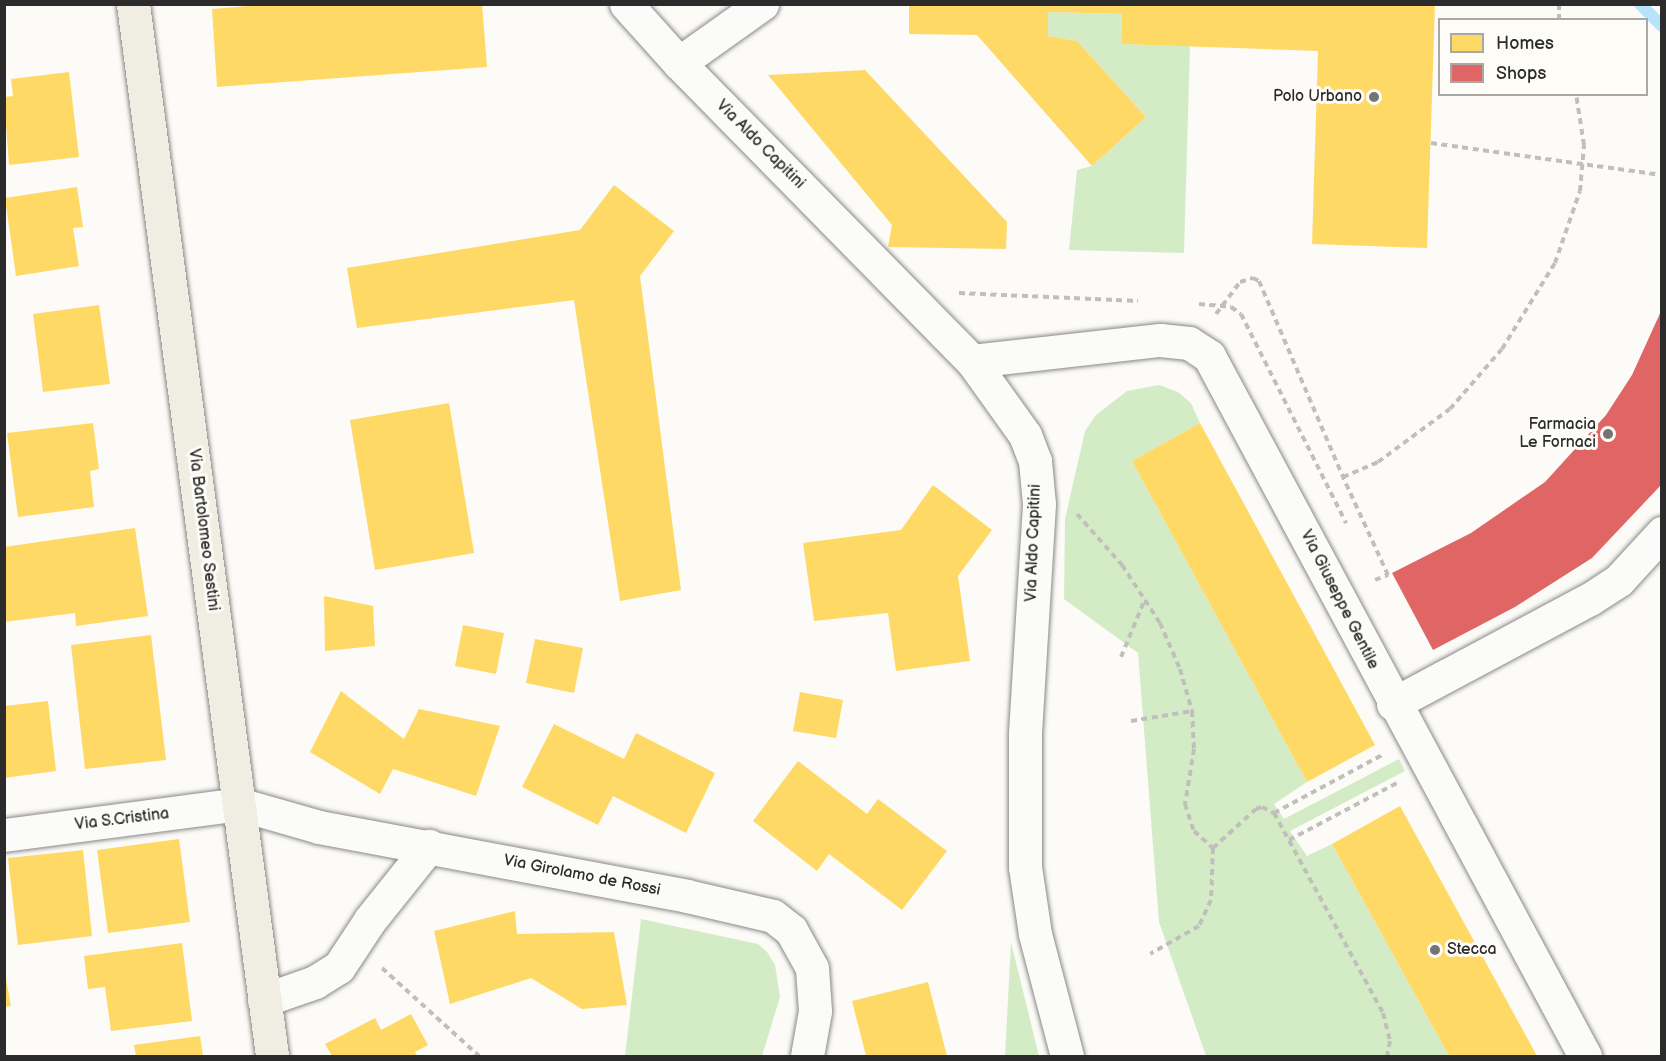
<!DOCTYPE html>
<html>
<head>
<meta charset="utf-8">
<style>
	body { margin:0 }
	#map { position:relative; width:1666px; height:1061px; overflow:hidden; background:#fcfbf8; font-family:"Balsamiq Sans",sans-serif }
	div>[style] { position:absolute }
	.green>* { inset:0; background:#d4ecc6 }
	.homes>* { inset:0; background:#ffd966 }
	.shops>* { inset:0; background:#e06666 }
	.stream>* { height:12px; margin:-6px; padding:0 6px; transform-origin:6px; border-radius:6px; background:#b7e3fb }
	.path>* { height:4px; margin-top:-2px; transform-origin:0; background:repeating-linear-gradient(90deg,#c0bfbc 0 6px,transparent 0 10.5px) }
	.roads { filter:drop-shadow(0 0 2px #898987) drop-shadow(0 0 2px #898987) }
	.minor>* { height:33px; margin:-16.5px; padding:0 16.5px; transform-origin:16.5px; border-radius:16.5px; background:#fbfbf9 }
	.major>* { height:33px; margin:-16.5px; padding:0 16.5px; transform-origin:16.5px; border-radius:16.5px; background:#f0ede3 }
	.dots>* { width:16px; height:16px; translate:-50% -50%; box-sizing:border-box; border:3px solid #fdfcf7; border-radius:50% }
	span { translate:-50% -50%; white-space:nowrap; text-align:center; line-height:1.15; -webkit-text-stroke:6px #fdfcf7; paint-order:stroke }
	.poi-label { font-size:16px; color:#2b2b2b }
	.right { translate:-100% -50%; text-align:right }
	.left { translate:0 -50%; text-align:left }
	.street-label { font-size:16px; color:#2b2b2b }
	.frame { position:absolute; inset:0; border:6px solid #2b2b2b; pointer-events:none }
	.legend { position:absolute; left:1438px; top:18px; width:210px; height:78px; box-sizing:border-box; background:#fdfcf7; border:2px solid #a9a8a5; margin:0; padding:8px 10px; list-style:none; font-size:18px; color:#2b2b2b }
	.legend li { display:flex; align-items:center; gap:12px; height:30px }
	.legend b { width:30px; border:2px solid #a9a8a5 }
</style>
</head>
<body>
<div id="map">
	<div class="green">
		<div style="clip-path:polygon(1048px 12px,1122px 14px,1121px 44px,1190px 46px,1184px 253px,1069px 250px,1077px 170px,1092px 166px,1146px 117px,1077px 41px,1048px 36px)"></div>
		<div style="clip-path:polygon(1159px 385px,1178px 392px,1191px 403px,1200px 423px,1132px 461px,1307px 782px,1274px 804px,1284px 819px,1399px 759px,1405px 771px,1290px 831px,1307px 856px,1332px 844px,1449px 1056px,1206px 1056px,1159px 922px,1138px 653px,1064px 599px,1065px 519px,1085px 431px,1096px 415px,1127px 391px)"></div>
		<div style="clip-path:polygon(641px 919px,758px 944px,767px 952px,775px 965px,780px 997px,762px 1056px,625px 1056px)"></div>
		<div style="clip-path:polygon(1011px 942px,1039px 1056px,1005px 1056px)"></div>
	</div>
	<div class="homes">
		<div style="clip-path:polygon(272px 4px,482px 4px,487px 67px,217px 87px,212px 9px)"></div>
		<div style="clip-path:polygon(909px 4px,1435px 4px,1427px 248px,1312px 244px,1318px 51px,1121px 44px,1122px 14px,1048px 12px,1048px 36px,1077px 41px,1146px 117px,1092px 166px,977px 35px,909px 34px)"></div>
		<div style="clip-path:polygon(865px 70px,1007px 222px,1006px 249px,888px 247px,892px 225px,768px 75px)"></div>
		<div style="clip-path:polygon(69px 72px,79px 157px,9px 165px,4px 97px,13px 96px,11px 79px)"></div>
		<div style="clip-path:polygon(614px 185px,674px 231px,640px 276px,681px 590px,620px 601px,574px 300px,357px 328px,347px 268px,580px 230px)"></div>
		<div style="clip-path:polygon(77px 187px,83px 227px,73px 228px,79px 266px,16px 276px,5px 198px)"></div>
		<div style="clip-path:polygon(99px 305px,110px 384px,43px 392px,33px 314px)"></div>
		<div style="clip-path:polygon(449px 403px,474px 553px,375px 570px,350px 420px)"></div>
		<div style="clip-path:polygon(93px 423px,99px 469px,90px 471px,94px 507px,18px 517px,7px 433px)"></div>
		<div style="clip-path:polygon(1200px 423px,1375px 745px,1307px 782px,1132px 461px)"></div>
		<div style="clip-path:polygon(933px 485px,992px 530px,958px 576px,970px 661px,896px 671px,888px 613px,814px 621px,803px 543px,901px 530px)"></div>
		<div style="clip-path:polygon(135px 528px,148px 616px,76px 626px,75px 613px,4px 622px,4px 547px)"></div>
		<div style="clip-path:polygon(324px 596px,373px 606px,375px 646px,325px 651px)"></div>
		<div style="clip-path:polygon(463px 625px,504px 633px,496px 674px,455px 666px)"></div>
		<div style="clip-path:polygon(151px 635px,166px 760px,85px 769px,71px 645px)"></div>
		<div style="clip-path:polygon(535px 639px,583px 648px,574px 693px,526px 683px)"></div>
		<div style="clip-path:polygon(341px 691px,404px 739px,419px 709px,500px 726px,476px 796px,393px 769px,380px 794px,310px 752px)"></div>
		<div style="clip-path:polygon(800px 692px,843px 700px,836px 738px,793px 731px)"></div>
		<div style="clip-path:polygon(48px 701px,56px 771px,4px 778px,4px 706px)"></div>
		<div style="clip-path:polygon(554px 724px,624px 759px,636px 733px,715px 773px,686px 833px,613px 796px,598px 825px,522px 787px)"></div>
		<div style="clip-path:polygon(798px 761px,867px 814px,878px 799px,947px 851px,902px 910px,829px 854px,817px 871px,753px 821px)"></div>
		<div style="clip-path:polygon(1400px 806px,1537px 1056px,1449px 1056px,1332px 844px)"></div>
		<div style="clip-path:polygon(179px 839px,190px 922px,108px 933px,97px 850px)"></div>
		<div style="clip-path:polygon(83px 850px,92px 936px,18px 945px,8px 858px)"></div>
		<div style="clip-path:polygon(515px 911px,517px 934px,614px 932px,627px 1005px,582px 1009px,531px 978px,450px 1004px,434px 931px)"></div>
		<div style="clip-path:polygon(182px 943px,192px 1021px,111px 1031px,105px 987px,88px 989px,84px 956px)"></div>
		<div style="clip-path:polygon(4px 968px,11px 1006px,4px 1007px)"></div>
		<div style="clip-path:polygon(928px 982px,947px 1056px,866px 1056px,852px 1001px)"></div>
		<div style="clip-path:polygon(411px 1014px,428px 1045px,415px 1052px,417px 1056px,332px 1056px,325px 1044px,375px 1018px,381px 1030px)"></div>
		<div style="clip-path:polygon(200px 1036px,203px 1056px,136px 1056px,134px 1045px)"></div>
	</div>
	<div class="shops">
		<div style="clip-path:polygon(1662px 309px,1662px 484px,1592px 558px,1515px 607px,1433px 650px,1392px 573px,1471px 533px,1545px 482px,1606px 415px,1632px 375px)"></div>
	</div>
	<div class="stream">
		<div style="left:1640px;top:4px;width:31px;rotate:45deg"></div>
	</div>
	<div class="path">
		<div style="left:1559px;top:4px;width:16px;rotate:90deg"></div>
		<div style="left:1431px;top:143px;width:233px;rotate:7.9deg"></div>
		<div style="left:959px;top:293px;width:179px;rotate:2.6deg"></div>
		<div style="left:1199px;top:304px;width:32px;rotate:5deg"></div>
		<div style="left:1231px;top:307px;width:12px;rotate:35deg"></div>
		<div style="left:1241px;top:314px;width:234px;rotate:63.3deg"></div>
		<div style="left:1216px;top:314px;width:40px;rotate:-53deg"></div>
		<div style="left:1240px;top:282px;width:14px;rotate:-17deg"></div>
		<div style="left:1253px;top:278px;width:7px;rotate:27deg"></div>
		<div style="left:1259px;top:281px;width:213px;rotate:66.8deg"></div>
		<div style="left:1077px;top:514px;width:68px;rotate:48.6deg"></div>
		<div style="left:1122px;top:565px;width:69px;rotate:56.8deg"></div>
		<div style="left:1160px;top:623px;width:50px;rotate:66.5deg"></div>
		<div style="left:1180px;top:669px;width:44px;rotate:74.1deg"></div>
		<div style="left:1192px;top:711px;width:38px;rotate:87deg"></div>
		<div style="left:1194px;top:749px;width:56px;rotate:99.3deg"></div>
		<div style="left:1185px;top:804px;width:28px;rotate:72deg"></div>
		<div style="left:1194px;top:831px;width:25px;rotate:42deg"></div>
		<div style="left:1213px;top:848px;width:52px;rotate:92.2deg"></div>
		<div style="left:1211px;top:900px;width:29px;rotate:115deg"></div>
		<div style="left:1199px;top:926px;width:56px;rotate:150.3deg"></div>
		<div style="left:1375px;top:580px;width:14px;rotate:-21deg"></div>
		<div style="left:1388px;top:575px;width:108px;rotate:-114.7deg"></div>
		<div style="left:1343px;top:477px;width:38px;rotate:-23deg"></div>
		<div style="left:1378px;top:462px;width:89px;rotate:-36.4deg"></div>
		<div style="left:1450px;top:409px;width:79px;rotate:-49.1deg"></div>
		<div style="left:1502px;top:349px;width:101px;rotate:-58.4deg"></div>
		<div style="left:1555px;top:263px;width:76px;rotate:-70.9deg"></div>
		<div style="left:1580px;top:191px;width:46px;rotate:-85deg"></div>
		<div style="left:1584px;top:145px;width:52px;rotate:-98.9deg"></div>
		<div style="left:1121px;top:657px;width:63px;rotate:-67.5deg"></div>
		<div style="left:1131px;top:721px;width:62px;rotate:-9.3deg"></div>
		<div style="left:1274px;top:813px;width:123px;rotate:-28.2deg"></div>
		<div style="left:1289px;top:840px;width:122px;rotate:-27.8deg"></div>
		<div style="left:1213px;top:848px;width:58px;rotate:-42.2deg"></div>
		<div style="left:1256px;top:809px;width:6px;rotate:-18deg"></div>
		<div style="left:1262px;top:807px;width:13px;rotate:27deg"></div>
		<div style="left:1274px;top:813px;width:228px;rotate:61.4deg"></div>
		<div style="left:1383px;top:1013px;width:29px;rotate:76deg"></div>
		<div style="left:1390px;top:1041px;width:15px;rotate:101deg"></div>
		<div style="left:382px;top:968px;width:131px;rotate:42.2deg"></div>
	</div>
	<div class="roads">
		<div class="minor">
			<div style="left:626px;top:4px;width:79px;rotate:48.1deg"></div>
			<div style="left:679px;top:63px;width:418px;rotate:45.5deg"></div>
			<div style="left:972px;top:361px;width:91px;rotate:54.4deg"></div>
			<div style="left:1025px;top:435px;width:28px;rotate:69deg"></div>
			<div style="left:1035px;top:461px;width:43px;rotate:84.7deg"></div>
			<div style="left:1039px;top:504px;width:230px;rotate:93.5deg"></div>
			<div style="left:1025px;top:734px;width:133px;rotate:90deg"></div>
			<div style="left:1025px;top:867px;width:68px;rotate:81.5deg"></div>
			<div style="left:1035px;top:934px;width:126px;rotate:75.3deg"></div>
			<div style="left:679px;top:63px;width:102px;rotate:-35.4deg"></div>
			<div style="left:972px;top:361px;width:189px;rotate:-6.4deg"></div>
			<div style="left:1160px;top:340px;width:29px;rotate:6deg"></div>
			<div style="left:1189px;top:343px;width:24px;rotate:33deg"></div>
			<div style="left:1209px;top:356px;width:795px;rotate:61.76deg"></div>
			<div style="left:1393px;top:704px;width:223px;rotate:-28.1deg"></div>
			<div style="left:1590px;top:599px;width:35px;rotate:-33deg"></div>
			<div style="left:1619px;top:580px;width:64px;rotate:-47.5deg"></div>
			<div style="left:4px;top:835px;width:237px;rotate:-7.5deg"></div>
			<div style="left:239px;top:804px;width:83px;rotate:16deg"></div>
			<div style="left:319px;top:827px;width:374px;rotate:10.6deg"></div>
			<div style="left:687px;top:896px;width:88px;rotate:13.1deg"></div>
			<div style="left:773px;top:916px;width:23px;rotate:38deg"></div>
			<div style="left:791px;top:930px;width:43px;rotate:61.1deg"></div>
			<div style="left:812px;top:968px;width:43px;rotate:86deg"></div>
			<div style="left:815px;top:1011px;width:46px;rotate:100.1deg"></div>
			<div style="left:264px;top:1000px;width:54px;rotate:-19.4deg"></div>
			<div style="left:315px;top:982px;width:28px;rotate:-32deg"></div>
			<div style="left:339px;top:967px;width:56px;rotate:-56.6deg"></div>
			<div style="left:370px;top:920px;width:95px;rotate:-51.4deg"></div>
		</div>
		<div class="major">
			<div style="left:133px;top:4px;width:1061px;rotate:82.47deg"></div>
		</div>
	</div>
	<div class="dots">
		<div style="left:1374px;top:97px;background:#747473"></div>
		<div style="left:1608px;top:434px;background:#747473"></div>
		<div style="left:1435px;top:950px;background:#747473"></div>
	</div>
	<div class="poi-label">
		<span class="right" style="left:1362px;top:97px">Polo Urbano</span>
		<span class="right" style="left:1596px;top:434px">Farmacia<br>Le Fornaci</span>
		<span class="left" style="left:1447px;top:950px">Stecca</span>
	</div>
	<div class="street-label">
		<span style="left:760px;top:145px;rotate:45deg">Via Aldo Capitini</span>
		<span style="left:203px;top:530px;rotate:83deg">Via Bartolomeo Sestini</span>
		<span style="left:1034px;top:543px;rotate:-88deg">Via Aldo Capitini</span>
		<span style="left:1339px;top:600px;rotate:63deg">Via Giuseppe Gentile</span>
		<span style="left:122px;top:820px;rotate:-7deg">Via S.Cristina</span>
		<span style="left:582px;top:876px;rotate:11deg">Via Girolamo de Rossi</span>
	</div>
	<div class="frame"></div>
	<ul class="legend">
	<li><b style="height:16px;background:#ffd966"></b>Homes</li>
	<li><b style="height:16px;background:#e06666"></b>Shops</li>
	</ul>
</div>
</body>
</html>
